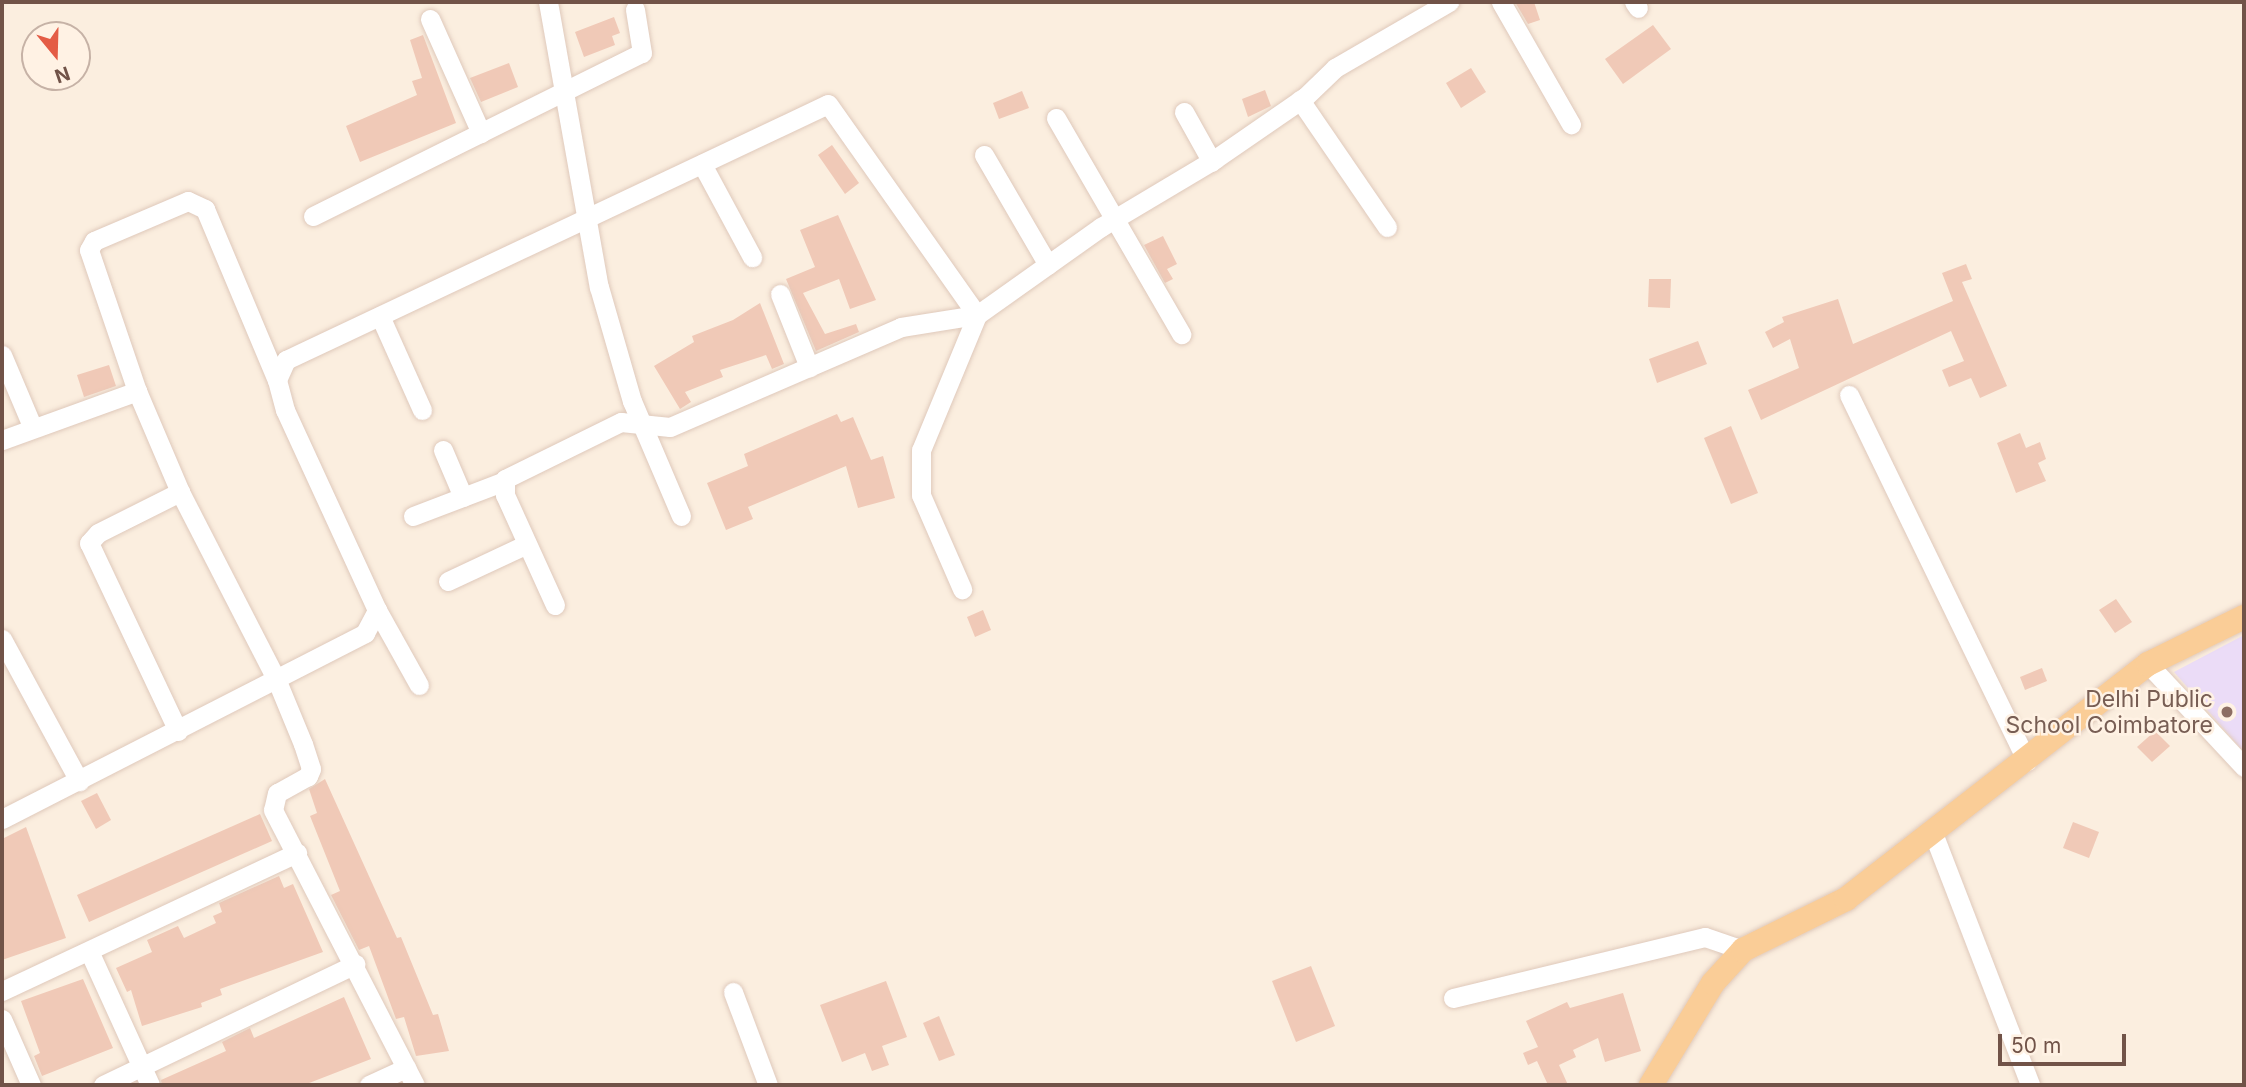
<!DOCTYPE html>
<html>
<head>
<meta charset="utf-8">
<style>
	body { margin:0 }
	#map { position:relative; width:2246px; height:1087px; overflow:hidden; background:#fbeedf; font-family:Inter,sans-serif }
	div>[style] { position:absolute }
	.education>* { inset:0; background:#ebdcf7 }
	.building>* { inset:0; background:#f0c9b7 }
	.roads { filter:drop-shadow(0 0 2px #dfc9bb) drop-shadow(0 0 2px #dfc9bb) }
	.minor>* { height:19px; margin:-9.5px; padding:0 9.5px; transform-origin:9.5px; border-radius:9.5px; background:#fff }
	.major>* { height:24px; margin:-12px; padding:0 12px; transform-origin:12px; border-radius:12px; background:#facd97 }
	.dots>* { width:19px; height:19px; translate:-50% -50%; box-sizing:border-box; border:4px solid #fff2e4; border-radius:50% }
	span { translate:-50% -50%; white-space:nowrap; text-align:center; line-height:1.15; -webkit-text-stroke:5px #fff2e4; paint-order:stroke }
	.education-label { font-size:23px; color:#785e54 }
	.right { translate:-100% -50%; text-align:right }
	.frame { position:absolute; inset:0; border:4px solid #715348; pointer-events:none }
	.north { position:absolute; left:21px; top:21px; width:70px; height:70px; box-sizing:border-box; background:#fff2e4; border:2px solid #c6b2a6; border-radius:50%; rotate:161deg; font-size:19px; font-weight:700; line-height:28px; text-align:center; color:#715348 }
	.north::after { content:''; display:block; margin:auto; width:24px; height:32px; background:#e45c45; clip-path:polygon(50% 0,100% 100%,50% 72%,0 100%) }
	.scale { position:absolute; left:1998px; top:1034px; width:128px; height:32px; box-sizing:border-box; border:4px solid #715348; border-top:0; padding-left:9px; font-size:21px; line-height:24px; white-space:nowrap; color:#715348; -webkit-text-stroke:5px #fff2e4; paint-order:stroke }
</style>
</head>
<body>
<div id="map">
	<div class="education">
		<div style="clip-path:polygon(2244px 635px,2244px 752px,2174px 672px)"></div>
	</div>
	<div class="building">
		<div style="clip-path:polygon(1515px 2px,1534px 2px,1540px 20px,1528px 24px)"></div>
		<div style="clip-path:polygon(614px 17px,620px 33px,612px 36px,615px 45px,584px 57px,575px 32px)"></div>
		<div style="clip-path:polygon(1653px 25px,1671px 49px,1623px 84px,1605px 59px)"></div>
		<div style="clip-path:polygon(423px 35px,456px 123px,360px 162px,346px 126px,417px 95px,412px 81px,422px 78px,410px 40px)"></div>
		<div style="clip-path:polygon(509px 63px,518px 87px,481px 102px,470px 78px)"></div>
		<div style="clip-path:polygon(1471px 68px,1486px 92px,1461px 108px,1446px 83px)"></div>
		<div style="clip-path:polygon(1265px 90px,1271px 106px,1248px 117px,1242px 99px)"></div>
		<div style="clip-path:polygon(1022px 91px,1029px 108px,999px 119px,993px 103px)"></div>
		<div style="clip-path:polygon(832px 145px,859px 183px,845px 194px,818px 155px)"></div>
		<div style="clip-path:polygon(838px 215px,876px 300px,850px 309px,839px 279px,803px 293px,825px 334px,856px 324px,859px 332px,816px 351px,786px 279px,815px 267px,800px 230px)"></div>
		<div style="clip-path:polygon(1163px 236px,1177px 264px,1167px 269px,1173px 279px,1165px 283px,1144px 245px)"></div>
		<div style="clip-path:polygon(1966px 264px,1972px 279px,1962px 282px,2007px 386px,1980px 398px,1971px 378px,1949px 387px,1942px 370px,1964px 361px,1951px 331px,1761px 420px,1748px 390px,1799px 368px,1790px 339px,1773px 348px,1765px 332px,1784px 322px,1782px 317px,1838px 299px,1853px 344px,1953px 301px,1942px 273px)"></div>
		<div style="clip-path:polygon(1649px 279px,1671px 279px,1670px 308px,1648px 307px)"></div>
		<div style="clip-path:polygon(760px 303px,784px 364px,772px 369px,766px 355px,720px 370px,723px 377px,685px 392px,691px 402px,680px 409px,654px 366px,694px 342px,692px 336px,733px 320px)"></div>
		<div style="clip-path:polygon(1698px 341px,1707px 364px,1657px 383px,1649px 359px)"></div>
		<div style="clip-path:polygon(109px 365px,116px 386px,84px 397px,77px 375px)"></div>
		<div style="clip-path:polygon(837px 414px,841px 422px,853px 417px,871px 460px,883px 456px,895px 498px,858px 508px,846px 466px,748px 507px,753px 519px,726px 530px,707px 483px,748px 466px,744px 454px)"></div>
		<div style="clip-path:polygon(1731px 426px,1758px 493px,1731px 504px,1704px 438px)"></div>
		<div style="clip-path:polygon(2020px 433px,2026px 448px,2040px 442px,2046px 459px,2038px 463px,2046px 481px,2016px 493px,1997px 443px)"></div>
		<div style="clip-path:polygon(2116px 599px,2132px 622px,2115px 633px,2099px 610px)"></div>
		<div style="clip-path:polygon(983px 610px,991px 630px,975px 637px,967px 617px)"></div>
		<div style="clip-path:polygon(2042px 668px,2047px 681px,2025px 690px,2020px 677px)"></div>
		<div style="clip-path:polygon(2155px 731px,2170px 746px,2152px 762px,2137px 747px)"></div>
		<div style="clip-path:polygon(325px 779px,397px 938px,401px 937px,433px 1015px,438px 1014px,449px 1051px,416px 1056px,404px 1017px,396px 1019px,369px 946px,359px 950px,331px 895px,340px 891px,310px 816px,317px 813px,309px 789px)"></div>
		<div style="clip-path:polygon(97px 793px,111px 820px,96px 829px,81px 801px)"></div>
		<div style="clip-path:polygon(260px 814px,272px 841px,89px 922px,77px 895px)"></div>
		<div style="clip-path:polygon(2073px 822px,2099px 832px,2089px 858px,2063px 848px)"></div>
		<div style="clip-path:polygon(26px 827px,66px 938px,2px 960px,2px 839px)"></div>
		<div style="clip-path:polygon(279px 876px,284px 888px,293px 884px,323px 952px,220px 989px,222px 995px,201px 1003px,202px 1007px,142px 1026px,131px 990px,127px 992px,116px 968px,152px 952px,147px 940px,178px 926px,184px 938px,216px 923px,213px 916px,222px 912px,219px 903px)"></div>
		<div style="clip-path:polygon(1311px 966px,1335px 1026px,1296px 1042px,1272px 981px)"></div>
		<div style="clip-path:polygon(83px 979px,113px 1048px,42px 1076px,34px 1056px,40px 1053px,21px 1001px)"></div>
		<div style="clip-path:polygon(886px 981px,907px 1037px,882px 1046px,889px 1065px,872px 1071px,865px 1053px,842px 1062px,820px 1005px)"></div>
		<div style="clip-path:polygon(1623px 993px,1641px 1051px,1605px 1062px,1598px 1038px,1573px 1050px,1576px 1057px,1559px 1065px,1568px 1085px,1548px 1085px,1537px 1061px,1528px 1065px,1523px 1053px,1538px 1047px,1526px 1021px,1567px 1002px,1570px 1008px)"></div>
		<div style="clip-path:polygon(344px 997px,371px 1059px,304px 1085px,162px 1085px,161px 1080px,226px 1051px,222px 1042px,250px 1028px,254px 1038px)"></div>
		<div style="clip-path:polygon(939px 1016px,955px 1055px,939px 1061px,923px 1023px)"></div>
	</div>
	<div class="roads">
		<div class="minor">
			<div style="left:548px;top:2px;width:290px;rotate:79.9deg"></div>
			<div style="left:599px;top:287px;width:119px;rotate:73.9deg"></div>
			<div style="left:632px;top:401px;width:125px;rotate:66.9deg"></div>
			<div style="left:1501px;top:2px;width:141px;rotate:60.2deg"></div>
			<div style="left:1634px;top:2px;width:7px;rotate:56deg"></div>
			<div style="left:430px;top:19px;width:125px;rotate:65.9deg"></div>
			<div style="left:1300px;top:100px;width:154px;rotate:55.6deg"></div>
			<div style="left:1184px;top:112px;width:57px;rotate:60.8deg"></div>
			<div style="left:1056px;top:118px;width:250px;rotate:59.9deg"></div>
			<div style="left:984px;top:155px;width:127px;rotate:59.8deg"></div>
			<div style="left:702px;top:164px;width:106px;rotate:61.7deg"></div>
			<div style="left:313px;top:216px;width:367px;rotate:-26.4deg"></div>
			<div style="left:642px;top:53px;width:44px;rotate:-99.2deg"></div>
			<div style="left:780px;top:294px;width:79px;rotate:68.3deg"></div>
			<div style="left:380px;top:316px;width:103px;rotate:65.9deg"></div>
			<div style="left:2px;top:355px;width:77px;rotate:67.1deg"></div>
			<div style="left:137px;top:391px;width:149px;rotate:-108.8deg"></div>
			<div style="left:89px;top:250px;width:10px;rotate:-61deg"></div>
			<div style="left:94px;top:241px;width:102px;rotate:-23.1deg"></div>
			<div style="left:188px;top:201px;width:19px;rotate:25deg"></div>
			<div style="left:205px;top:209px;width:186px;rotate:67.2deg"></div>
			<div style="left:1849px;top:395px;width:407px;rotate:64.1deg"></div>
			<div style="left:2px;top:440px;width:144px;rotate:-19.9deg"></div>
			<div style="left:137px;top:391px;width:110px;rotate:66.9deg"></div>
			<div style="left:180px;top:492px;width:212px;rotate:62.8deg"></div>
			<div style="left:277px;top:681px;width:68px;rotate:67.6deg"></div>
			<div style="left:303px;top:744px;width:26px;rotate:72deg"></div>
			<div style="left:311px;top:769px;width:8px;rotate:113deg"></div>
			<div style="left:308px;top:776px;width:35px;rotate:151deg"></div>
			<div style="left:277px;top:793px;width:17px;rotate:103deg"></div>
			<div style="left:273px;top:810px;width:309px;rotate:62.7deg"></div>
			<div style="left:443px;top:450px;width:51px;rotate:66.9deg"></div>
			<div style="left:413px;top:516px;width:95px;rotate:-20.9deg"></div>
			<div style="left:448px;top:581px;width:87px;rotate:-25.1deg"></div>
			<div style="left:555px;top:605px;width:121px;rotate:-114.4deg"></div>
			<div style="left:505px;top:495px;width:16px;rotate:-90deg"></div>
			<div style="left:505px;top:479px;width:129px;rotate:-26.2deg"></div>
			<div style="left:621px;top:422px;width:49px;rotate:5.8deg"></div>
			<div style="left:670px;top:427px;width:252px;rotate:-23.4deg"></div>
			<div style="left:901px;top:327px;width:77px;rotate:-9deg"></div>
			<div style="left:977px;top:315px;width:152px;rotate:-35.4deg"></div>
			<div style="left:1101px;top:227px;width:133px;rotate:-30.8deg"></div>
			<div style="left:1215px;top:159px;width:109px;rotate:-34.6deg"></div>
			<div style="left:1305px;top:97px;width:42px;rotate:-44deg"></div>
			<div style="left:1335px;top:68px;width:132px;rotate:-30.1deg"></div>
			<div style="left:377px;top:610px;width:86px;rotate:60.8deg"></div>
			<div style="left:2px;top:639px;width:162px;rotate:61.5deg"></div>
			<div style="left:2148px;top:664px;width:141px;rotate:47deg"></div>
			<div style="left:178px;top:731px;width:208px;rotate:-115.3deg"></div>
			<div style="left:89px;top:543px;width:13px;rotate:-48deg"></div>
			<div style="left:98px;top:533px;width:92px;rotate:-26.6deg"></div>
			<div style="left:2px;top:819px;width:408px;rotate:-27.1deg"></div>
			<div style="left:365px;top:633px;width:26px;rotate:-62deg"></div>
			<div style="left:377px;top:610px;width:220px;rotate:-114.7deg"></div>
			<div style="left:285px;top:410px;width:31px;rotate:-105deg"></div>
			<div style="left:277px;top:380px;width:22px;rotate:-66deg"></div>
			<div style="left:286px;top:360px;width:599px;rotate:-25.28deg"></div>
			<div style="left:828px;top:104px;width:258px;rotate:54.8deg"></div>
			<div style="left:977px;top:315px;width:146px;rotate:112.5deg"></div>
			<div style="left:921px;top:450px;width:45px;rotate:90deg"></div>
			<div style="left:921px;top:495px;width:103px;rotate:66.4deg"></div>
			<div style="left:1933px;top:833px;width:270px;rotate:68.9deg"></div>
			<div style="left:89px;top:951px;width:147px;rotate:65.5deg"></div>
			<div style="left:2px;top:991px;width:326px;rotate:-25.1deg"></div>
			<div style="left:733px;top:992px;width:99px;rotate:69.4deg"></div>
			<div style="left:1453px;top:998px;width:259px;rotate:-13.6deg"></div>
			<div style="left:1705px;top:937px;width:40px;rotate:18.9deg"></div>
			<div style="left:2px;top:1019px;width:72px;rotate:66.3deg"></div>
			<div style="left:103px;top:1085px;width:280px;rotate:-25.6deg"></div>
			<div style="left:369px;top:1085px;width:41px;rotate:-24.7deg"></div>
		</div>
		<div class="major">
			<div style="left:1651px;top:1085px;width:119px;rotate:-58.7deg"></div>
			<div style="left:1713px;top:983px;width:45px;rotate:-47.7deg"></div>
			<div style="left:1743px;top:950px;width:115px;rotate:-26.3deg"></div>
			<div style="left:1846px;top:899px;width:383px;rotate:-37.9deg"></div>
			<div style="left:2148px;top:664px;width:107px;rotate:-26.1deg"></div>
		</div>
	</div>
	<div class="dots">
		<div style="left:2227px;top:712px;background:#8d6e63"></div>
	</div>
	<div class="education-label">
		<span class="right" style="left:2213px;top:712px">Delhi Public<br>School Coimbatore</span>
	</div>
	<div class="frame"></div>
	<div class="north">N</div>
	<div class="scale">50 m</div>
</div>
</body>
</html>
